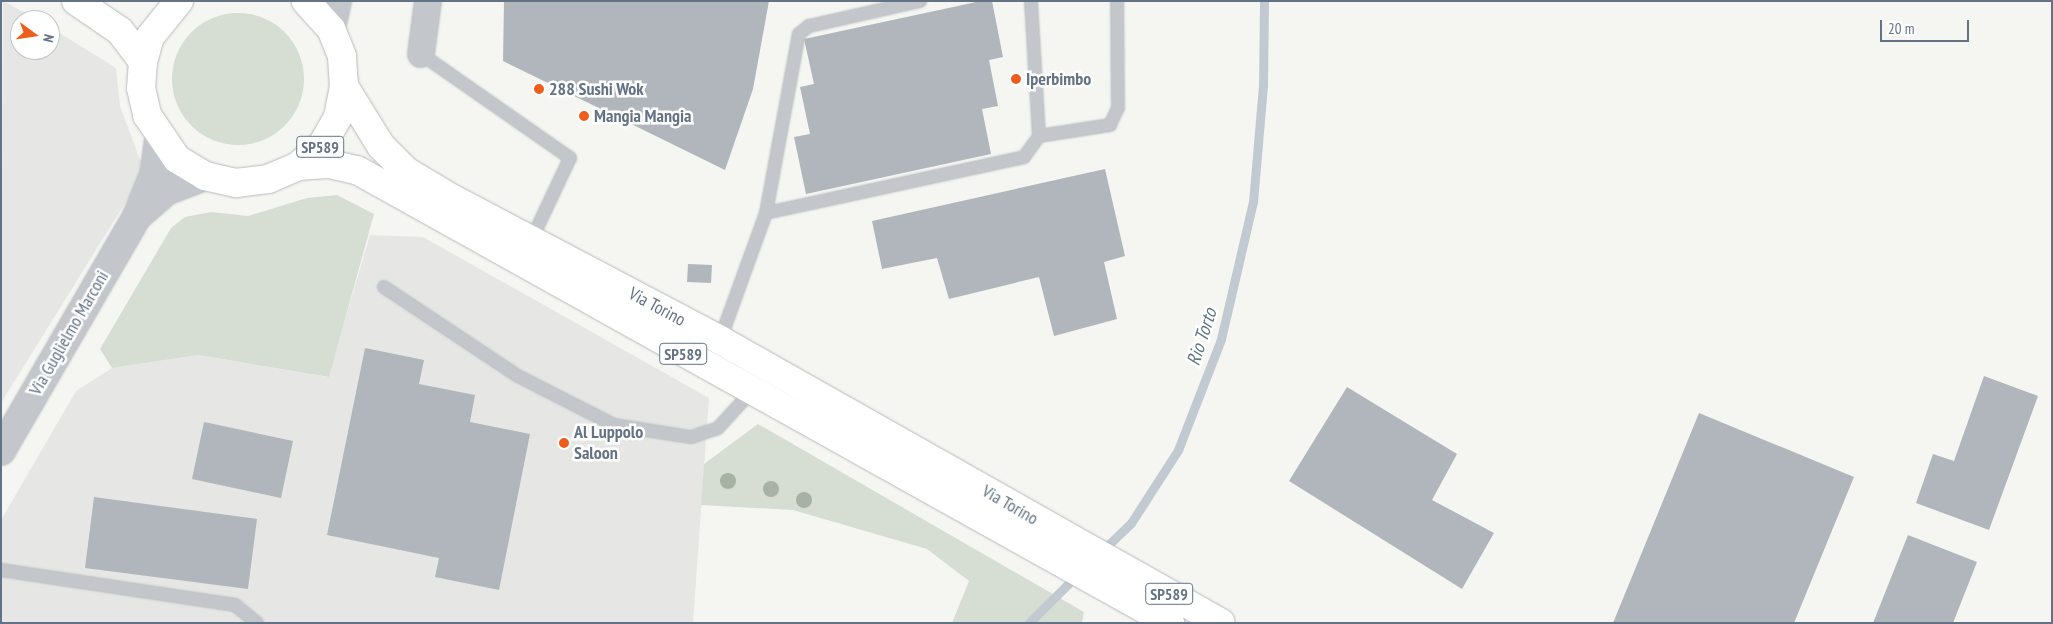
<!DOCTYPE html>
<html>
<head>
<meta charset="utf-8">
<style>
	body { margin:0 }
	#map { position:relative; width:2053px; height:624px; overflow:hidden; background:#f5f6f2; font-family:"PT Sans Narrow",sans-serif }
	div>[style] { position:absolute }
	.built>* { inset:0; background:#e6e7e5 }
	.green>* { inset:0; background:#d6ddd2 }
	.round { border-radius:50% }
	.stream>* { height:9px; margin:-4.5px; padding:0 4.5px; transform-origin:4.5px; border-radius:4.5px; background:#c1cad0 }
	.building>* { inset:0; background:#b0b6bc }
	.roads { filter:drop-shadow(0 0 1px #b6babe) drop-shadow(0 0 1px #b6babe) }
	.service>* { height:12px; margin:-6px; padding:0 6px; transform-origin:6px; border-radius:6px; background:#c3c6ca }
	.minor>* { height:26px; margin:-13px; padding:0 13px; transform-origin:13px; border-radius:13px; background:#c3c6ca }
	.tertiary>* { height:28px; margin:-14px; padding:0 14px; transform-origin:14px; border-radius:14px; background:#c3c6ca }
	.primary>* { height:28px; margin:-14px; padding:0 14px; transform-origin:14px; border-radius:14px; background:#fff }
	.trees>* { width:16px; height:16px; margin:-8px; border-radius:50%; background:#a6b2a3 }
	.dots>* { width:14px; height:14px; translate:-50% -50%; box-sizing:border-box; border:2px solid #fff; border-radius:50% }
	span { translate:-50% -50%; white-space:nowrap; text-align:center; line-height:1.15; -webkit-text-stroke:5px #fff; paint-order:stroke }
	.shield-label span { padding:1px 4px; background:#fff; border:1px solid; border-radius:4px; -webkit-text-stroke-width:0 }
	.shield-label { font-size:16px; color:#637385; font-weight:700 }
	.poi-label { font-size:18px; color:#637385; font-weight:700 }
	.left { translate:0 -50%; text-align:left }
	.street-label { font-size:18px; color:#637385 }
	.water-label { font-size:19px; color:#5e7582; font-style:italic }
	.frame { position:absolute; inset:0; border:2px solid #637385; pointer-events:none }
	.north { position:absolute; left:10px; top:10px; width:50px; height:50px; box-sizing:border-box; background:#fff; border:1px solid #c1c7ce; border-radius:50%; rotate:104deg; font-size:14px; font-weight:700; line-height:20px; text-align:center; color:#637385 }
	.north::after { content:''; display:block; margin:auto; width:18px; height:22px; background:#ee5d1a; clip-path:polygon(50% 0,100% 100%,50% 72%,0 100%) }
	.scale { position:absolute; left:1880px; top:20px; width:89px; height:22px; box-sizing:border-box; border:2px solid #637385; border-top:0; padding-left:6px; font-size:15px; line-height:18px; white-space:nowrap; color:#637385; -webkit-text-stroke:4px #fff; paint-order:stroke }
</style>
</head>
<body>
<div id="map">
	<div class="built">
		<div style="clip-path:polygon(3px 1px,39px 20px,20px 20px,20px 50px,50px 50px,50px 27px,116px 68px,120px 106px,141px 162px,137px 184px,1px 403px)"></div>
		<div style="clip-path:polygon(370px 235px,423px 237px,709px 398px,693px 623px,1px 623px,1px 520px,76px 391px,112px 368px,198px 355px,328px 377px)"></div>
	</div>
	<div class="green">
		<div class="round" style="left:172px;top:13px;width:132px;height:132px"></div>
		<div style="clip-path:polygon(337px 195px,374px 214px,329px 377px,198px 355px,112px 368px,100px 349px,171px 228px,185px 217px,211px 212px,248px 216px,307px 198px)"></div>
		<div style="clip-path:polygon(758px 424px,1084px 612px,1082px 623px,952px 623px,969px 581px,927px 549px,793px 510px,701px 505px,704px 464px)"></div>
	</div>
	<div class="stream">
		<div style="left:1101px;top:552px;width:42px;rotate:-44deg"></div>
		<div style="left:1131px;top:523px;width:87px;rotate:-57.2deg"></div>
		<div style="left:1178px;top:450px;width:119px;rotate:-68.8deg"></div>
		<div style="left:1221px;top:339px;width:141px;rotate:-76.9deg"></div>
		<div style="left:1253px;top:202px;width:116px;rotate:-85.1deg"></div>
		<div style="left:1263px;top:86px;width:85px;rotate:-89.3deg"></div>
		<div style="left:1029px;top:623px;width:68px;rotate:-45deg"></div>
	</div>
	<div class="building">
		<div style="clip-path:polygon(504px 1px,769px 1px,753px 89px,725px 170px,503px 61px)"></div>
		<div style="clip-path:polygon(981px 1px,992px 1px,1003px 57px,989px 60px,998px 106px,982px 109px,991px 154px,806px 194px,794px 137px,810px 134px,800px 87px,814px 84px,804px 39px)"></div>
		<div style="clip-path:polygon(1105px 169px,1125px 256px,1104px 262px,1117px 319px,1054px 336px,1039px 277px,949px 299px,937px 258px,882px 269px,872px 221px)"></div>
		<div style="clip-path:polygon(688px 264px,712px 265px,711px 283px,687px 282px)"></div>
		<div style="clip-path:polygon(365px 348px,424px 360px,419px 384px,475px 395px,470px 422px,530px 434px,499px 590px,435px 577px,439px 558px,327px 535px)"></div>
		<div style="clip-path:polygon(1984px 376px,2038px 396px,1989px 530px,1916px 503px,1933px 454px,1954px 461px)"></div>
		<div style="clip-path:polygon(1347px 387px,1457px 454px,1432px 500px,1494px 533px,1462px 589px,1289px 481px)"></div>
		<div style="clip-path:polygon(1699px 413px,1854px 477px,1794px 623px,1613px 623px)"></div>
		<div style="clip-path:polygon(204px 422px,293px 441px,281px 498px,192px 479px)"></div>
		<div style="clip-path:polygon(94px 497px,257px 519px,248px 589px,85px 568px)"></div>
		<div style="clip-path:polygon(1908px 535px,1977px 562px,1953px 623px,1873px 623px)"></div>
	</div>
	<div class="roads">
		<div class="service">
			<div style="left:421px;top:54px;width:182px;rotate:34.9deg"></div>
			<div style="left:570px;top:158px;width:92px;rotate:115.2deg"></div>
			<div style="left:1039px;top:136px;width:72px;rotate:-8.8deg"></div>
			<div style="left:1110px;top:125px;width:19px;rotate:-65deg"></div>
			<div style="left:1118px;top:108px;width:107px;rotate:-90.5deg"></div>
			<div style="left:766px;top:213px;width:264px;rotate:-12.2deg"></div>
			<div style="left:1024px;top:157px;width:26px;rotate:-54deg"></div>
			<div style="left:1039px;top:136px;width:135px;rotate:-93.4deg"></div>
			<div style="left:384px;top:287px;width:161px;rotate:33.6deg"></div>
			<div style="left:518px;top:376px;width:108px;rotate:27deg"></div>
			<div style="left:614px;top:425px;width:78px;rotate:8.9deg"></div>
			<div style="left:691px;top:437px;width:28px;rotate:-18deg"></div>
			<div style="left:718px;top:428px;width:49px;rotate:-47.5deg"></div>
			<div style="left:720px;top:340px;width:135px;rotate:-70.1deg"></div>
			<div style="left:766px;top:213px;width:182px;rotate:-79.6deg"></div>
			<div style="left:799px;top:34px;width:13px;rotate:-39deg"></div>
			<div style="left:809px;top:26px;width:114px;rotate:-12.7deg"></div>
			<div style="left:1px;top:570px;width:237px;rotate:8.5deg"></div>
			<div style="left:235px;top:605px;width:28px;rotate:39deg"></div>
		</div>
		<div class="minor">
			<div style="left:421px;top:54px;width:53px;rotate:-82.5deg"></div>
		</div>
		<div class="tertiary">
			<div style="left:331px;top:29px;width:29px;rotate:-78deg"></div>
			<div style="left:140px;top:214px;width:35px;rotate:-41deg"></div>
			<div style="left:166px;top:191px;width:42px;rotate:-21deg"></div>
			<div style="left:1px;top:451px;width:272px;rotate:-59.9deg"></div>
			<div style="left:137px;top:216px;width:44px;rotate:-67.5deg"></div>
			<div style="left:154px;top:175px;width:36px;rotate:-82deg"></div>
		</div>
		<div class="primary">
			<div style="left:76px;top:1px;width:53px;rotate:34.3deg"></div>
			<div style="left:120px;top:31px;width:38px;rotate:53deg"></div>
			<div style="left:179px;top:1px;width:46px;rotate:128.9deg"></div>
			<div style="left:150px;top:37px;width:25px;rotate:106deg"></div>
			<div style="left:143px;top:61px;width:27px;rotate:94deg"></div>
			<div style="left:141px;top:88px;width:28px;rotate:77deg"></div>
			<div style="left:147px;top:115px;width:53px;rotate:55.7deg"></div>
			<div style="left:177px;top:159px;width:33px;rotate:31deg"></div>
			<div style="left:205px;top:176px;width:32px;rotate:13deg"></div>
			<div style="left:236px;top:183px;width:32px;rotate:-7deg"></div>
			<div style="left:268px;top:179px;width:33px;rotate:-23deg"></div>
			<div style="left:298px;top:166px;width:32px;rotate:-41deg"></div>
			<div style="left:322px;top:145px;width:32px;rotate:-60deg"></div>
			<div style="left:338px;top:117px;width:32px;rotate:-79deg"></div>
			<div style="left:344px;top:86px;width:30px;rotate:-94deg"></div>
			<div style="left:342px;top:56px;width:29px;rotate:-112deg"></div>
			<div style="left:331px;top:29px;width:38px;rotate:-132deg"></div>
			<div style="left:344px;top:86px;width:70px;rotate:58.3deg"></div>
			<div style="left:381px;top:146px;width:35px;rotate:45deg"></div>
			<div style="left:406px;top:171px;width:55px;rotate:30.8deg"></div>
			<div style="left:453px;top:199px;width:302px;rotate:27.8deg"></div>
			<div style="left:720px;top:340px;width:575px;rotate:29.46deg"></div>
			<div style="left:298px;top:166px;width:32px;rotate:-4deg"></div>
			<div style="left:330px;top:164px;width:28px;rotate:13deg"></div>
			<div style="left:357px;top:170px;width:931px;rotate:29.13deg"></div>
		</div>
	</div>
	<div class="trees">
		<div style="left:728px;top:481px"></div>
		<div style="left:771px;top:489px"></div>
		<div style="left:804px;top:500px"></div>
	</div>
	<div class="dots">
		<div style="left:1016px;top:79px;background:#ee5d1a"></div>
		<div style="left:539px;top:89px;background:#ee5d1a"></div>
		<div style="left:584px;top:116px;background:#ee5d1a"></div>
		<div style="left:564px;top:443px;background:#ee5d1a"></div>
	</div>
	<div class="shield-label">
		<span style="left:320px;top:147px">SP589</span>
		<span style="left:683px;top:354px">SP589</span>
		<span style="left:1169px;top:594px">SP589</span>
	</div>
	<div class="poi-label">
		<span class="left" style="left:1026px;top:79px">Iperbimbo</span>
		<span class="left" style="left:549px;top:89px">288 Sushi Wok</span>
		<span class="left" style="left:594px;top:116px">Mangia Mangia</span>
		<span class="left" style="left:574px;top:443px">Al Luppolo<br>Saloon</span>
	</div>
	<div class="street-label">
		<span style="left:657px;top:307px;rotate:28deg">Via Torino</span>
		<span style="left:69px;top:333px;rotate:-60deg">Via Guglielmo Marconi</span>
		<span style="left:1010px;top:505px;rotate:30deg">Via Torino</span>
	</div>
	<div class="water-label">
		<span style="left:1202px;top:337px;rotate:-72deg">Rio Torto</span>
	</div>
	<div class="frame"></div>
	<div class="north">N</div>
	<div class="scale">20 m</div>
</div>
</body>
</html>
